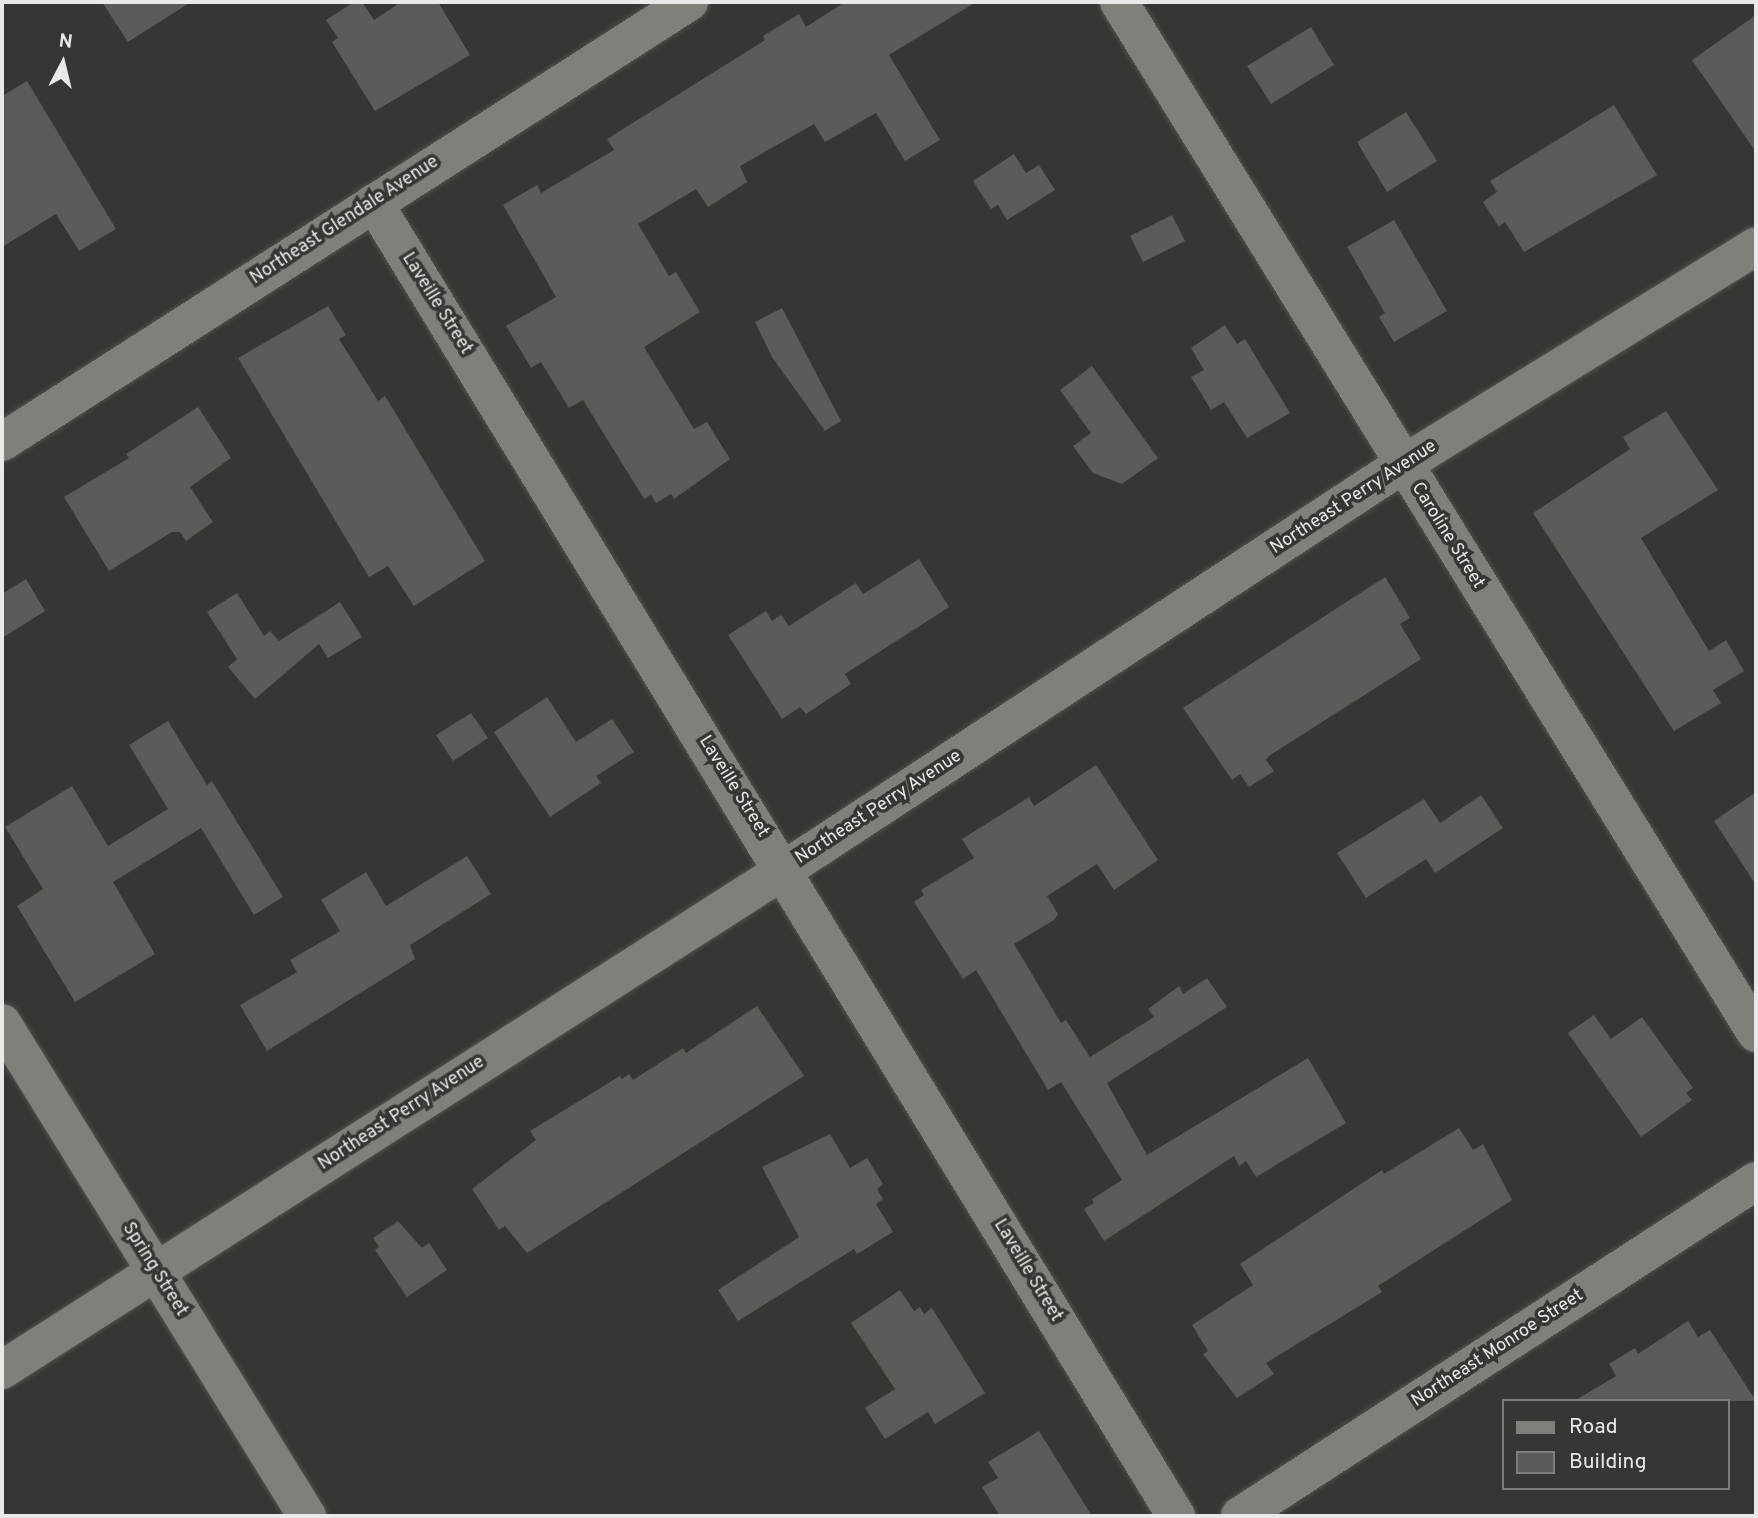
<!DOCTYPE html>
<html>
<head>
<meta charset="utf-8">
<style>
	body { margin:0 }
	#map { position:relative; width:1758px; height:1518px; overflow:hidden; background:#363632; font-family:Overpass,sans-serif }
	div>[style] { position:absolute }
	.building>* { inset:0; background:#5b5b57 }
	.roads { filter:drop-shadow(0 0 2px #53524f) drop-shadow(0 0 2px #53524f) }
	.minor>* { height:38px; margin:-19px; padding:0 19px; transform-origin:19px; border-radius:19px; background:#80807b }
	span { translate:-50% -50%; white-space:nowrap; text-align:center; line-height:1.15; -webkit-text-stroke:7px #363632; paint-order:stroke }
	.street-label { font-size:18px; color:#e9e9e7 }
	.frame { position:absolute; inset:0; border:4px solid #e9e9e7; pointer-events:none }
	.legend { position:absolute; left:1502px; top:1399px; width:228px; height:91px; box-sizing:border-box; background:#363632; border:2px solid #7e7e7a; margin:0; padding:9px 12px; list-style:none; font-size:21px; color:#e9e9e7 }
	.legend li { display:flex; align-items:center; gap:14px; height:35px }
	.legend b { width:35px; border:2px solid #7e7e7a }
	.north { position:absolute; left:28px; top:28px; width:70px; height:70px; -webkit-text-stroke:5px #363632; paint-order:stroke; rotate:7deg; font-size:19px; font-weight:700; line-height:28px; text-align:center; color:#e9e9e7 }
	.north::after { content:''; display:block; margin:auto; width:24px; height:32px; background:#e9e9e7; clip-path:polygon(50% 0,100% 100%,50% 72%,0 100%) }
</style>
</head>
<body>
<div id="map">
	<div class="building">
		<div style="clip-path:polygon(102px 2px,191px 2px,128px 42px)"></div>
		<div style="clip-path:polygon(354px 2px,362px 2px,374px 20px,401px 2px,438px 2px,470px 55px,375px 111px,332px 42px,338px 38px,326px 20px)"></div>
		<div style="clip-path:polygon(845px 2px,976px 2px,889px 55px,940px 140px,905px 161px,876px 113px,825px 142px,814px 124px,740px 166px,747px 182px,708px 207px,696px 189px,638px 224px,669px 276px,676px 272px,700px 312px,644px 347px,694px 429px,707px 422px,730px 459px,674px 499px,671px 494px,656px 503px,651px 495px,644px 499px,583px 400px,569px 408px,541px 362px,531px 368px,506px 326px,556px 297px,503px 205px,537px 185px,541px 193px,614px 150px,607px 139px,765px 40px,763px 36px,799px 14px,806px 27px)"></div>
		<div style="clip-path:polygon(1756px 15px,1756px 152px,1692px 60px)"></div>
		<div style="clip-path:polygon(1311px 27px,1334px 65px,1271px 104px,1247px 66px)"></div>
		<div style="clip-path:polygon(27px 81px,116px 229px,79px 251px,56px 214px,2px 247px,2px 96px)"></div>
		<div style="clip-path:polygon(1614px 105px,1657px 175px,1524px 252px,1505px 222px,1499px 227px,1483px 202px,1497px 192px,1490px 181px)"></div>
		<div style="clip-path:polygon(1406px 112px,1437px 161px,1387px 192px,1357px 142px)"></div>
		<div style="clip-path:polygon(1014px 154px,1026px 173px,1039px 165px,1055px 190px,1007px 220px,998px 205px,991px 209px,973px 181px)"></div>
		<div style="clip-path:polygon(1172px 215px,1185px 241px,1143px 262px,1130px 236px)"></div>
		<div style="clip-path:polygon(1394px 220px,1447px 311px,1394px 342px,1379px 317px,1385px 313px,1347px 247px)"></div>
		<div style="clip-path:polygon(328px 306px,346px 335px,339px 339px,378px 401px,385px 396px,485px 561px,414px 606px,388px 566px,369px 577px,238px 358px)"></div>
		<div style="clip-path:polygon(782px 308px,841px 421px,825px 431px,772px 357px,755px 322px)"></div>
		<div style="clip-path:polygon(1225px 325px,1237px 344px,1245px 339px,1290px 413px,1247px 438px,1224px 402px,1211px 410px,1191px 377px,1204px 370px,1191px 348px)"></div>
		<div style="clip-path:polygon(1092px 366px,1158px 458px,1122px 484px,1093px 473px,1073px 446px,1091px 433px,1060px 390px)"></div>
		<div style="clip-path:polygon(198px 407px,231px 458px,190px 487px,213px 522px,186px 541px,180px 532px,172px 532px,109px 571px,64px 497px,129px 458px,126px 454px)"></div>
		<div style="clip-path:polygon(1666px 411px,1718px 490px,1641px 538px,1709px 651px,1726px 640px,1744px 671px,1713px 690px,1721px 703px,1674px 731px,1533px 513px,1630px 449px,1623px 437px)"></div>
		<div style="clip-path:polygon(919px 559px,949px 607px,845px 674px,851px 684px,806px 714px,800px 707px,782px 719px,728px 635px,766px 611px,772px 621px,781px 615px,789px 626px,856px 583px,863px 594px)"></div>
		<div style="clip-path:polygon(1385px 577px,1410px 618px,1400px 624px,1421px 659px,1269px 756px,1266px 760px,1274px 771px,1249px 787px,1240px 774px,1232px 780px,1183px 708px)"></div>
		<div style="clip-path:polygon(26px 579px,45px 611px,2px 638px,2px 594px)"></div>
		<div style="clip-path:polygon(237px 593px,264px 636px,270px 631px,279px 641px,340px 602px,362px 637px,328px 658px,319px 644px,255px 699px,228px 667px,237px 659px,207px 612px)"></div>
		<div style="clip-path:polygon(547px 697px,576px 742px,612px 719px,634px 752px,596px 776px,601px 783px,550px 817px,494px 732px)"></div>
		<div style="clip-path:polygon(471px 713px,488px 738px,453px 761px,436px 735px)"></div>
		<div style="clip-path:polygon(168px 721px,207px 785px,212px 781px,283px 897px,254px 915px,201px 828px,113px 882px,155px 954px,75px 1002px,17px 906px,43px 889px,5px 827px,72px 786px,108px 846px,168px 809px,129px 745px)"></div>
		<div style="clip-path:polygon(1096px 765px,1158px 860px,1114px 890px,1097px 864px,1047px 896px,1058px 914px,1054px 920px,1014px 944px,1061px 1023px,1066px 1020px,1090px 1057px,1154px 1017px,1148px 1009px,1179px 986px,1183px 994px,1207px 978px,1227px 1007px,1107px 1083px,1147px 1155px,1308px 1058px,1346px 1123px,1256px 1177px,1246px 1161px,1239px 1166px,1234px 1156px,1104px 1241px,1084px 1209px,1094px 1203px,1092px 1199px,1122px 1180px,1061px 1082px,1048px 1090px,976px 970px,963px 979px,914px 902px,924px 895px,921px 890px,974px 858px,962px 839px,1029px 797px,1034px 806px)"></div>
		<div style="clip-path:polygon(1756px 792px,1756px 885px,1714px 821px)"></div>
		<div style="clip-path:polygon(1481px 795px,1503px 828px,1435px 873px,1426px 859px,1366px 898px,1337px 853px,1424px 799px,1440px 823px)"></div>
		<div style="clip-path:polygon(467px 856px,491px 894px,410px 945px,415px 959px,267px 1051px,240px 1005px,297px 972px,290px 960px,340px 931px,321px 900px,366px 872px,386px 906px)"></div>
		<div style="clip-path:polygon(757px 1006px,804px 1076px,527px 1253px,505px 1226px,499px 1230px,472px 1189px,536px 1140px,530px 1131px,620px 1076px,622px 1079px,629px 1074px,633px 1080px,683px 1048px,686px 1053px)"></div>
		<div style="clip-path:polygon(1594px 1015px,1611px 1039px,1642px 1017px,1693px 1088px,1686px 1093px,1692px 1100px,1641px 1137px,1568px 1033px)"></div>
		<div style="clip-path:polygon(1459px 1128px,1473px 1150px,1483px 1144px,1512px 1200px,1378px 1286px,1382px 1292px,1266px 1363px,1274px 1374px,1237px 1398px,1203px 1354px,1208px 1351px,1192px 1325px,1253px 1285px,1240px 1264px,1382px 1170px,1384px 1174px)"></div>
		<div style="clip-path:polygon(830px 1134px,850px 1168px,867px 1158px,883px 1184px,877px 1189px,883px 1199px,876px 1204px,893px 1232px,857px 1254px,854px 1249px,738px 1321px,718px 1290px,799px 1237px,762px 1167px)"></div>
		<div style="clip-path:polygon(398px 1221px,422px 1248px,429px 1243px,447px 1270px,407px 1297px,375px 1250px,379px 1247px,373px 1238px)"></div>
		<div style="clip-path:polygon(900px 1290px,914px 1311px,920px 1307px,924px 1314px,932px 1308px,985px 1393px,935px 1424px,928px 1412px,885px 1439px,865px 1408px,895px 1389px,851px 1323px)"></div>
		<div style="clip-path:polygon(1688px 1321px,1698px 1337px,1710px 1330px,1756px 1401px,1574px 1401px,1616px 1376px,1609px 1364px,1635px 1348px,1638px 1354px)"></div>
		<div style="clip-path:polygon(1039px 1431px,1092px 1516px,1000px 1516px,982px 1487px,998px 1478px,988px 1462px)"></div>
	</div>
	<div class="roads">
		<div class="minor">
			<div style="left:1119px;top:2px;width:1212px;rotate:58.29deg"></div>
			<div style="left:374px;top:203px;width:1539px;rotate:58.58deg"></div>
			<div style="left:2px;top:442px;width:816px;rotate:-32.64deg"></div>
			<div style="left:2px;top:1023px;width:580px;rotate:58.26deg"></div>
			<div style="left:2px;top:1370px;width:928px;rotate:-32.59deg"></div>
			<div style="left:784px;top:870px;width:739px;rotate:-33.24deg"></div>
			<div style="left:1402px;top:465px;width:416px;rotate:-31.7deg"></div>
			<div style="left:1240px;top:1516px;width:615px;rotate:-32.99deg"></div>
		</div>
	</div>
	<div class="street-label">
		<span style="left:345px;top:221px;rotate:-33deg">Northeast Glendale Avenue</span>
		<span style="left:436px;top:304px;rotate:58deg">Laveille Street</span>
		<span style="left:1354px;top:498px;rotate:-33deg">Northeast Perry Avenue</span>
		<span style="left:1447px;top:536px;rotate:58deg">Caroline Street</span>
		<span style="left:733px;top:787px;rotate:58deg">Laveille Street</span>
		<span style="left:879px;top:808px;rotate:-33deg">Northeast Perry Avenue</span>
		<span style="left:402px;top:1114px;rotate:-33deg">Northeast Perry Avenue</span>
		<span style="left:154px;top:1270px;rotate:58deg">Spring Street</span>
		<span style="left:1027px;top:1271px;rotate:59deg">Laveille Street</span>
		<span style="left:1498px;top:1349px;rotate:-33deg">Northeast Monroe Street</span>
	</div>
	<div class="frame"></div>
	<ul class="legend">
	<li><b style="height:9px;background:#80807b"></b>Road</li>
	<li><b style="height:19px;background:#5b5b57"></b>Building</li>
	</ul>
	<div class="north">N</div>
</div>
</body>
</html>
